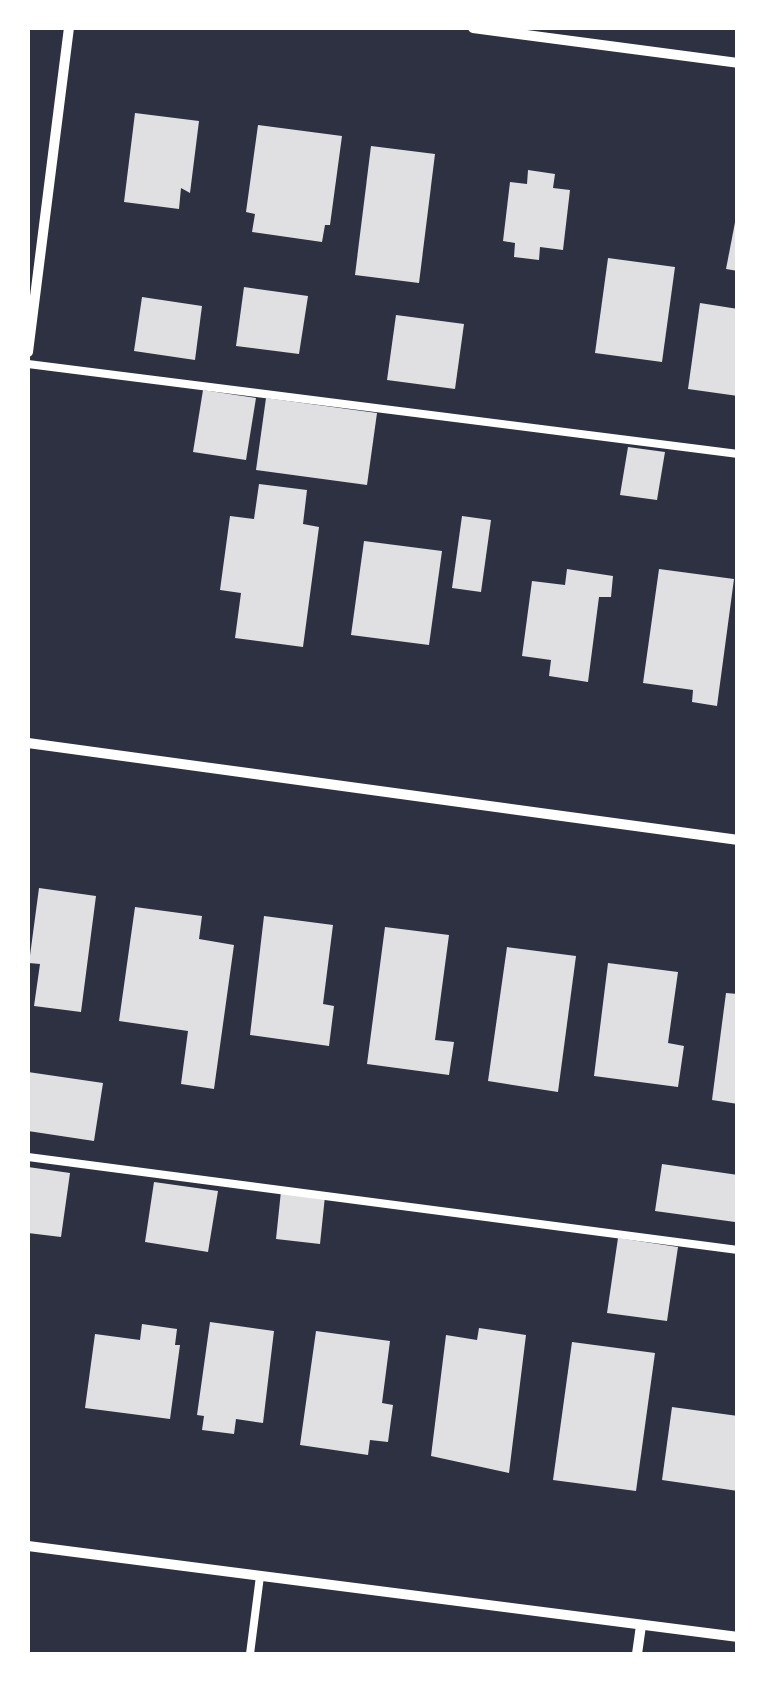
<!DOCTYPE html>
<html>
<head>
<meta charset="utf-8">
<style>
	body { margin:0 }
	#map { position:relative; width:765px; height:1682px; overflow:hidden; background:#2d3142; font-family:Quicksand,sans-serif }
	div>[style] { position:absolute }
	.building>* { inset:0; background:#e0e0e3 }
	.service>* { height:8px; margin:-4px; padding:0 4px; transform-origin:4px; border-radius:4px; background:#fff }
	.minor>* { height:10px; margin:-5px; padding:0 5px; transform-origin:5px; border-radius:5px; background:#fff }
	span { translate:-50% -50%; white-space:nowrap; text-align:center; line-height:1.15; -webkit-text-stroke:10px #fff; paint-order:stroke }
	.frame { position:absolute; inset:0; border:30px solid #fff; pointer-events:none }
</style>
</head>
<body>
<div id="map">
	<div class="building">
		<div style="clip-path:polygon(135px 113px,199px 121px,190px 193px,181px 188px,179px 209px,124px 202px)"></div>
		<div style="clip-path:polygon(258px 125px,342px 136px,330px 225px,325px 225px,322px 242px,252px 232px,255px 214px,246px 212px)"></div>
		<div style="clip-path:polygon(371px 146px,435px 154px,419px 283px,355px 275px)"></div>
		<div style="clip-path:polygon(528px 170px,555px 174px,553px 188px,570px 190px,563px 250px,540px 247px,539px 260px,514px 257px,515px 243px,503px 241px,510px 182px,527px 184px)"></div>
		<div style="clip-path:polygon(738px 207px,738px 271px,726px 269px)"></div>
		<div style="clip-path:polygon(608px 258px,675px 267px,662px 362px,595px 353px)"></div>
		<div style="clip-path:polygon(244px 287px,308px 296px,299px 354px,236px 346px)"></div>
		<div style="clip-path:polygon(142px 297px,202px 306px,195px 360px,134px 351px)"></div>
		<div style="clip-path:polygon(700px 303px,738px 309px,738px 396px,688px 389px)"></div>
		<div style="clip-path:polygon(396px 315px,464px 324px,455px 389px,387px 380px)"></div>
		<div style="clip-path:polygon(203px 390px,256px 398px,246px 460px,193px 452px)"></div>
		<div style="clip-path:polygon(266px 398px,377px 413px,367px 485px,256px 470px)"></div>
		<div style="clip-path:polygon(628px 447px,665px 452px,657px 500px,620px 495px)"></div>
		<div style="clip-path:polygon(259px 484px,307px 490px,303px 524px,319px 527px,303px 647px,235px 638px,241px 593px,220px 590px,230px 516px,254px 519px)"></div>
		<div style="clip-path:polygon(462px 516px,491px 520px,481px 592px,452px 588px)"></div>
		<div style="clip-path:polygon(364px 541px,442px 551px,429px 645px,351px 635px)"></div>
		<div style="clip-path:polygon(567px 569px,613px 576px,611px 597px,599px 597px,588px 682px,549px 676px,551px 660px,522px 656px,532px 581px,565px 585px)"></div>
		<div style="clip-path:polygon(659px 569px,734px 579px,717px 706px,692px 702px,693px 690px,643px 683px)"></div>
		<div style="clip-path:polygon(39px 888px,96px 896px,81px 1012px,34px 1006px,40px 964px,29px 963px)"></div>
		<div style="clip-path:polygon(135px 907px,202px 916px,199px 939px,234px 945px,214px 1089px,181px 1084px,188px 1031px,119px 1021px)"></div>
		<div style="clip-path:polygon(264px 916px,333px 925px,323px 1004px,334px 1006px,329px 1046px,250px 1035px)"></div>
		<div style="clip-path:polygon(385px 927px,449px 935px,435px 1040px,454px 1042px,449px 1075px,367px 1064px)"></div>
		<div style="clip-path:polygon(507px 947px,576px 956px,558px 1092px,488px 1081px)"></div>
		<div style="clip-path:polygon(608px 963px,678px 972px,668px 1043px,684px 1046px,678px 1087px,594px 1076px)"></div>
		<div style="clip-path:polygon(726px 993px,738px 994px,738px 1104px,712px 1100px)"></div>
		<div style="clip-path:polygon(28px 1072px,103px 1083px,94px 1141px,28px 1131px)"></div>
		<div style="clip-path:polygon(662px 1164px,738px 1175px,735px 1222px,655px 1211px)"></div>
		<div style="clip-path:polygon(28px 1167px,70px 1173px,61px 1237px,28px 1233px)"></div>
		<div style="clip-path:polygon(154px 1182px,218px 1191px,208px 1252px,145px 1242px)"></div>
		<div style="clip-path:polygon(281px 1191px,325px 1196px,320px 1244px,276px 1239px)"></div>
		<div style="clip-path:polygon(618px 1238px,678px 1247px,667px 1321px,607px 1313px)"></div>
		<div style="clip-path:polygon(210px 1322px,274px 1331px,263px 1423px,236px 1419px,234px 1434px,202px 1430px,204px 1416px,197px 1415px)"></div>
		<div style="clip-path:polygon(142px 1324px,177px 1329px,175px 1345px,180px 1345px,170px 1419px,85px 1408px,95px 1334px,140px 1340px)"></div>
		<div style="clip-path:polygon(479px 1328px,526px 1335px,509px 1473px,431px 1456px,446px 1335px,477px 1340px)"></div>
		<div style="clip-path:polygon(316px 1331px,390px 1341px,382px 1403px,393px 1405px,388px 1442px,370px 1440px,368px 1455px,300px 1445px)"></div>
		<div style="clip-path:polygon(572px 1342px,655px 1353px,636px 1491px,553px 1480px)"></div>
		<div style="clip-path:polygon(672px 1407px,738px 1416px,738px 1491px,662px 1480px)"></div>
	</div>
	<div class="service">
		<div style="left:28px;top:364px;width:716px;rotate:7.22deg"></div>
		<div style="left:28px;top:1157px;width:716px;rotate:7.46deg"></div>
		<div style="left:250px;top:1654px;width:79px;rotate:-82.7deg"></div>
	</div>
	<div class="minor">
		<div style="left:473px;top:28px;width:267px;rotate:7.5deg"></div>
		<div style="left:28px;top:352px;width:327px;rotate:-82.8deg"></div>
		<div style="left:28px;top:743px;width:717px;rotate:7.78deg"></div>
		<div style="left:28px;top:1546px;width:716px;rotate:7.3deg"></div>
		<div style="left:637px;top:1654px;width:29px;rotate:-82deg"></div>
	</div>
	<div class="frame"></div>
</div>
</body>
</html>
